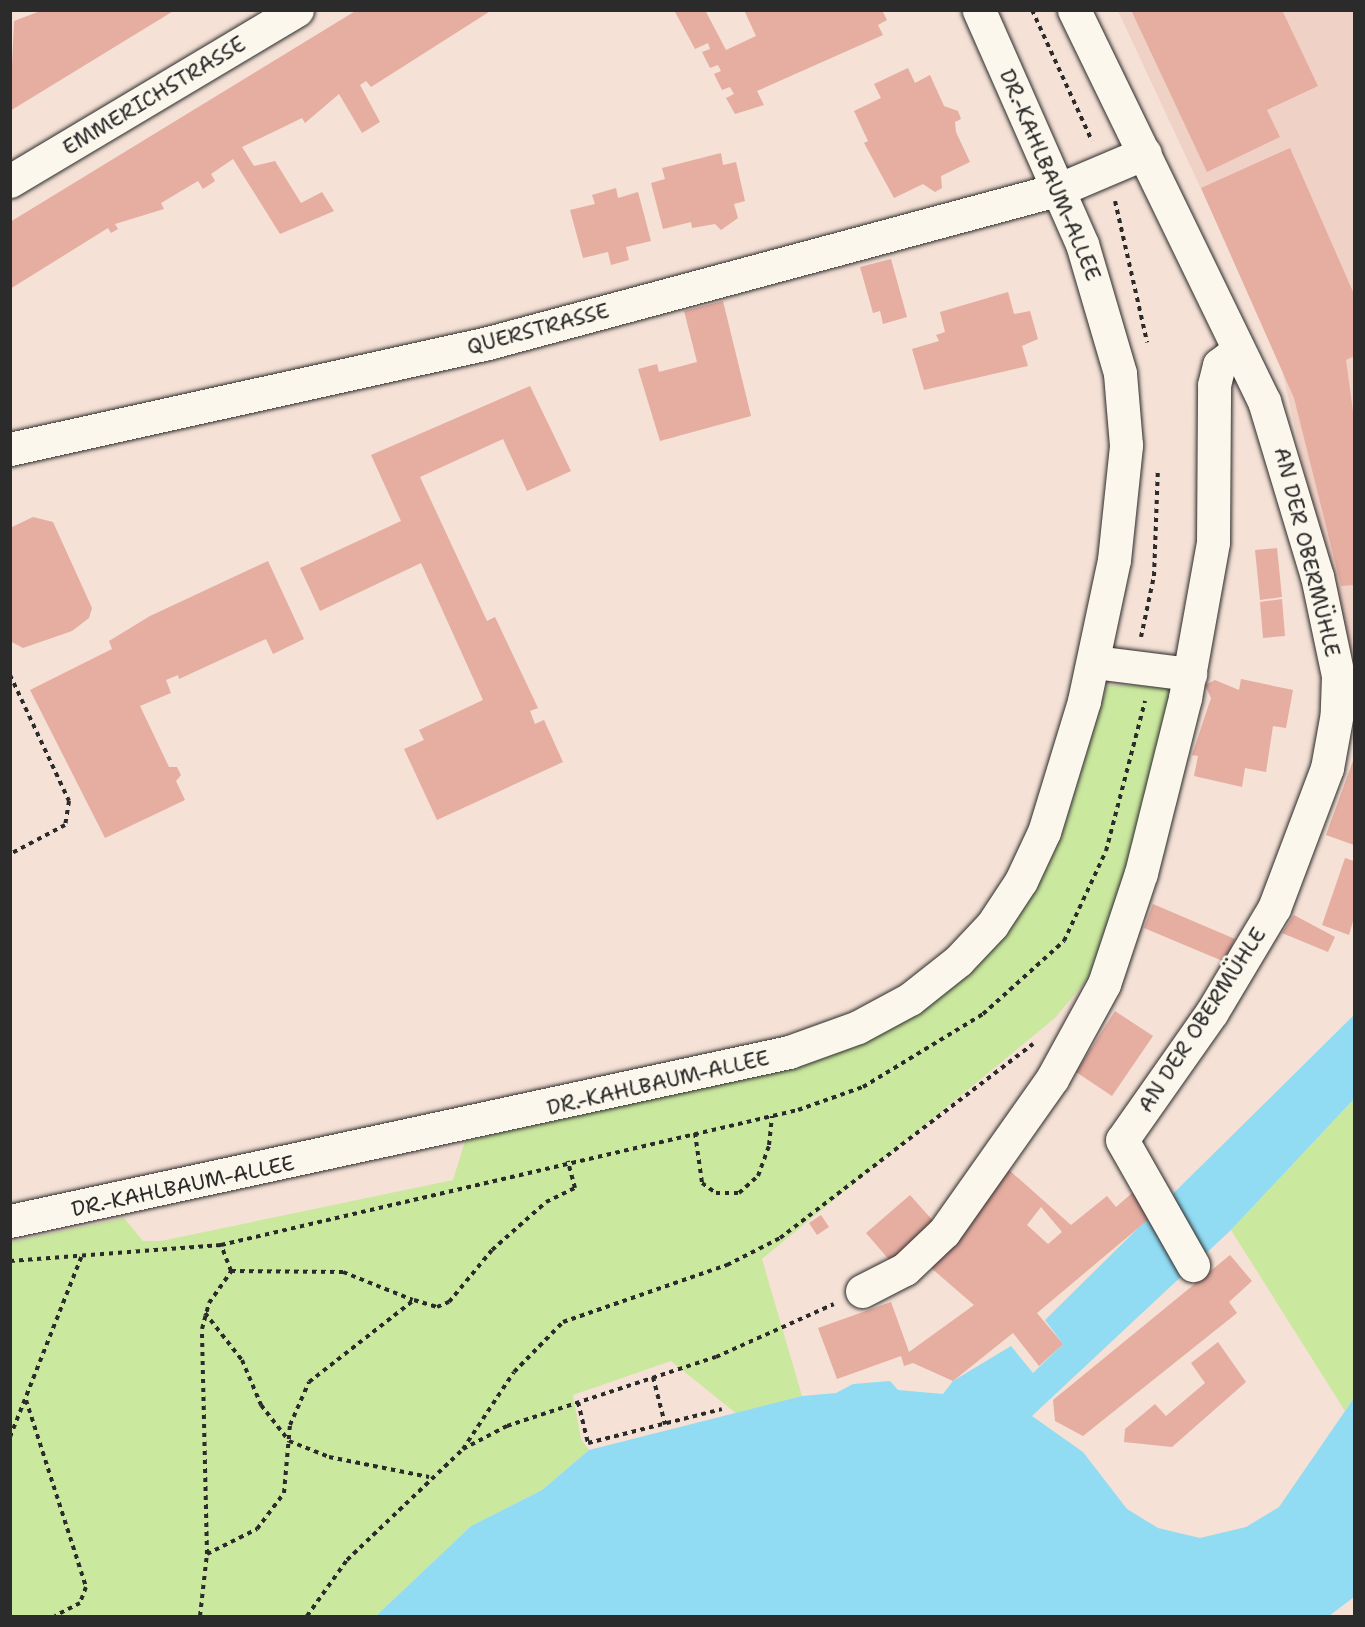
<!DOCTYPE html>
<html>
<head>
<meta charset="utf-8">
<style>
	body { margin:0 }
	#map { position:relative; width:1365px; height:1627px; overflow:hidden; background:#f5e1d6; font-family:"Shantell Sans",sans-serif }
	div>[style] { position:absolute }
	.built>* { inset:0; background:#f0d1c6 }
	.green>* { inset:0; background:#cbe89f }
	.water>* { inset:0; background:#92dcf3 }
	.building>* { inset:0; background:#e6ada1 }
	.path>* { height:4px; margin-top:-2px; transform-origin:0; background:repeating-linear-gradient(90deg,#2b2b2b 0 4.5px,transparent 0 9px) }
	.roads { filter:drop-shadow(0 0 2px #2b2b2b) drop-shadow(0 0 2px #2b2b2b) }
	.minor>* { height:33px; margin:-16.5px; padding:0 16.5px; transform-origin:16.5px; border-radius:16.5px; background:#fbf7ec }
	.major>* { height:33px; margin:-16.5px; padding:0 16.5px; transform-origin:16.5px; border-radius:16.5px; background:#fbf7ec }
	span { translate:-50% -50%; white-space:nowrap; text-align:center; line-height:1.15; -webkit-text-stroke:5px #fbf7ec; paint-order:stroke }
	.street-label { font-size:21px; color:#2b2b2b }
	.frame { position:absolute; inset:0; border:12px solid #2b2b2b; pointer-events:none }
</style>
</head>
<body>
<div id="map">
	<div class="built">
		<div style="clip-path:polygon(1118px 11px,1354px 11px,1354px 692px,1279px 356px)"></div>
	</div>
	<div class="green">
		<div style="clip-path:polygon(1107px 685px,1182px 687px,1094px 971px,1055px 1018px,762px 1259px,802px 1396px,737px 1414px,671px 1361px,573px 1395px,581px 1439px,589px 1450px,542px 1490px,471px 1526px,376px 1616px,11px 1616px,10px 1242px,124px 1218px,143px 1241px,161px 1241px,453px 1180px,465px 1141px,797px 1066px,992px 945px,1037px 887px,1062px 835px)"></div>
		<div style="clip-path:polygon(1354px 1099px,1354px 1398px,1345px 1411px,1231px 1230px)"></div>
	</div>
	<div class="water">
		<div style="clip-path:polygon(1354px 1015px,1354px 1099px,1231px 1230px,1032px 1416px,1083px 1452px,1127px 1509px,1158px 1528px,1200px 1538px,1246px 1527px,1279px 1507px,1354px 1398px,1354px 1597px,1329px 1616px,376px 1616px,471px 1526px,542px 1490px,589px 1450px,802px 1396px,836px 1393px,853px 1384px,890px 1381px,898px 1390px,943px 1394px,953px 1381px,1011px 1346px,1033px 1373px,1063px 1344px,1045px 1320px)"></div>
	</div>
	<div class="building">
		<div style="clip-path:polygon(43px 10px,175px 10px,10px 111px,14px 21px)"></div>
		<div style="clip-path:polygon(357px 10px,492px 10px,371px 87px,366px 81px,360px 85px,380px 122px,362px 133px,339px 94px,305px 123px,302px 118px,242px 147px,254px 166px,275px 161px,301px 203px,322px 192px,334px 211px,280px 234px,233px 159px,211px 174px,215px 181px,203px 189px,198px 181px,161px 203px,164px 209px,115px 224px,118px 229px,111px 233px,108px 228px,10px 289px,10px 222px)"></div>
		<div style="clip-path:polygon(674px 10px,705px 10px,726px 50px,756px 36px,744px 10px,882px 10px,887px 20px,878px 25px,883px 35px,757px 91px,764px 105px,735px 114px,726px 98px,734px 94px,730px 87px,722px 90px,714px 74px,721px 71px,718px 65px,710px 68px,702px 52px,710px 49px,708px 43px,695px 49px)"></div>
		<div style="clip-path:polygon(1131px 10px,1282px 10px,1318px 86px,1267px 110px,1280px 137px,1207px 172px)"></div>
		<div style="clip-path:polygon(908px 68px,915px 83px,930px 75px,944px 106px,958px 111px,961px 119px,955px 122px,956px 132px,970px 162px,941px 176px,942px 188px,935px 192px,923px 184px,894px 198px,864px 143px,868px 141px,854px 111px,881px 98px,874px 84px)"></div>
		<div style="clip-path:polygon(1290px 148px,1354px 294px,1354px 356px,1346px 360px,1354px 419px,1354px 585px,1341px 586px,1294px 398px,1201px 188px)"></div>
		<div style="clip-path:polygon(721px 153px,723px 165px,736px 162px,745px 201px,734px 204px,738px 218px,721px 230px,715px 224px,692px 228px,691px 222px,663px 229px,651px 183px,665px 179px,662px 168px)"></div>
		<div style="clip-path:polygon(616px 188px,618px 198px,638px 192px,651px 241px,626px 247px,629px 260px,611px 265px,608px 252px,583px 258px,570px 210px,595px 204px,592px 195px)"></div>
		<div style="clip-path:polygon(891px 259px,907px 317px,883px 324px,880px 311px,873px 313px,860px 267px)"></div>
		<div style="clip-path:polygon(1008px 292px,1014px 314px,1030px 311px,1038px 339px,1022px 346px,1028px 366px,924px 390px,912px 349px,939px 341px,936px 335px,945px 332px,940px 312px)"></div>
		<div style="clip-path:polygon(723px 301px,751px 416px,660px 441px,638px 369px,657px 364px,659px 372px,697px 362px,684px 311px)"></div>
		<div style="clip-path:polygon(530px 386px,571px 471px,527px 491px,503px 439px,420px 477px,487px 621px,495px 617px,538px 708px,530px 711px,535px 724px,544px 720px,563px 762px,437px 820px,404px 749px,424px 740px,419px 730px,483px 700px,421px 563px,320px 611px,300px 568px,401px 521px,371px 455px)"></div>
		<div style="clip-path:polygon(33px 517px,53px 522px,92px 608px,89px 618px,72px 631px,23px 648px,10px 641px,10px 528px)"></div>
		<div style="clip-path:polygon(1277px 548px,1282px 597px,1260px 600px,1255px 550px)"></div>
		<div style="clip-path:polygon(268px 561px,304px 639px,273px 654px,266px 639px,179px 679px,178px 675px,166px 680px,171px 693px,140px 706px,169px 767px,177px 767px,181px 775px,176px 781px,185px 800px,105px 838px,30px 690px,112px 649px,109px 641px,150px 616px)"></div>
		<div style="clip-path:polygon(1282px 599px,1285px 636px,1263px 638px,1260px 602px)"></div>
		<div style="clip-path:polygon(1241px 679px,1293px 690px,1286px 728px,1273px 726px,1266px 772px,1245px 768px,1242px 787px,1194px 776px,1198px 756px,1192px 755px,1211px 698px,1205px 685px,1215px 680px,1239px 690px)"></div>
		<div style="clip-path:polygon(1354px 758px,1354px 845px,1326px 835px)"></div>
		<div style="clip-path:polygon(1345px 858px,1354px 861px,1354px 918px,1349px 935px,1322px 925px)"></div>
		<div style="clip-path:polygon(1153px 904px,1235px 939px,1225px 962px,1144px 928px)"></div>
		<div style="clip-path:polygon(1294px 915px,1335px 937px,1328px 952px,1282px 933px)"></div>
		<div style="clip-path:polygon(1115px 1011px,1153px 1036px,1112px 1096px,1076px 1072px)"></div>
		<div style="clip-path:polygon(evenodd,1008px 1169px,1071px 1225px,1107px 1196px,1116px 1207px,1138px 1188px,1156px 1213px,1037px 1313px,1063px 1344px,1039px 1366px,1013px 1333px,953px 1381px,913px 1363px,904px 1366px,901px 1356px,837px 1379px,818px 1328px,891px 1302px,909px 1352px,974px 1305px,930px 1267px,1008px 1169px,1041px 1207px,1062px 1232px,1048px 1244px,1027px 1225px,1041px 1207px)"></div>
		<div style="clip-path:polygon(910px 1195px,935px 1223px,891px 1262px,866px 1233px)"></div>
		<div style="clip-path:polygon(821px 1215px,829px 1227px,817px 1235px,809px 1223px)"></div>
		<div style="clip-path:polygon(1230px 1255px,1252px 1281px,1229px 1302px,1237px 1313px,1083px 1436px,1055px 1421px,1053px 1400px)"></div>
		<div style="clip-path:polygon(1218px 1342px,1246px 1382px,1172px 1447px,1124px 1442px,1125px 1429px,1155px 1404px,1166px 1416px,1205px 1383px,1191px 1363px)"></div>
	</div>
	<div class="path">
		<div style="left:1032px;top:10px;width:144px;rotate:65.4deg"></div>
		<div style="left:1115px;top:201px;width:145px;rotate:77.2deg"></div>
		<div style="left:1141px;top:637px;width:62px;rotate:-78deg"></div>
		<div style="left:1154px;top:576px;width:107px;rotate:-87.9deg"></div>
		<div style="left:10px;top:675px;width:139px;rotate:64.9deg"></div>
		<div style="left:69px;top:801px;width:24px;rotate:99deg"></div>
		<div style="left:65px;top:825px;width:62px;rotate:152.2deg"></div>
		<div style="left:695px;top:1133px;width:50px;rotate:82deg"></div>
		<div style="left:702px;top:1183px;width:17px;rotate:36deg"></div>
		<div style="left:716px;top:1193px;width:23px"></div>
		<div style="left:739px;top:1193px;width:25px;rotate:-42deg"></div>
		<div style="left:758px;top:1176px;width:33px;rotate:-70deg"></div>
		<div style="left:769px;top:1145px;width:29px;rotate:-84deg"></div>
		<div style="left:10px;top:1261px;width:212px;rotate:-4.3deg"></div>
		<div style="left:221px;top:1245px;width:593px;rotate:-13.17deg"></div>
		<div style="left:798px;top:1110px;width:69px;rotate:-19.5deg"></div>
		<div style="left:863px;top:1087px;width:140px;rotate:-31.3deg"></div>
		<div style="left:983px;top:1014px;width:109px;rotate:-42deg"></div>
		<div style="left:1064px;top:941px;width:99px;rotate:-65deg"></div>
		<div style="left:1106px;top:851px;width:155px;rotate:-75.4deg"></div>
		<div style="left:231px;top:1271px;width:112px;rotate:0.5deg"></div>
		<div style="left:343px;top:1272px;width:75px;rotate:21.8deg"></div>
		<div style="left:205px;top:1313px;width:60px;rotate:51.8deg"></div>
		<div style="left:242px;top:1360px;width:49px;rotate:67.1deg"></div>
		<div style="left:261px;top:1405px;width:46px;rotate:52.1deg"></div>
		<div style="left:289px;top:1441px;width:43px;rotate:21.8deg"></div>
		<div style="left:329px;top:1457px;width:102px;rotate:11.3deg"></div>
		<div style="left:653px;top:1377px;width:49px;rotate:75.7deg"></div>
		<div style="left:26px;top:1400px;width:196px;rotate:72.2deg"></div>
		<div style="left:86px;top:1587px;width:17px;rotate:111deg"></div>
		<div style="left:80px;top:1603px;width:28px;rotate:153deg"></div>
		<div style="left:578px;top:1402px;width:42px;rotate:76.3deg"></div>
		<div style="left:588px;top:1443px;width:138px;rotate:-14.2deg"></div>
		<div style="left:10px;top:1437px;width:198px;rotate:-68.4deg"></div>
		<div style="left:463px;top:1449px;width:92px;rotate:-56.5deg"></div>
		<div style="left:514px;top:1372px;width:70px;rotate:-45.6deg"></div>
		<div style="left:563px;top:1322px;width:174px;rotate:-19.2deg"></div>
		<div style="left:727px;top:1265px;width:59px;rotate:-27deg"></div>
		<div style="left:780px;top:1238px;width:319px;rotate:-37.5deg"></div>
		<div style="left:207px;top:1554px;width:56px;rotate:-26.6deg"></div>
		<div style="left:257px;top:1529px;width:45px;rotate:-53.1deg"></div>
		<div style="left:284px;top:1493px;width:68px;rotate:-85deg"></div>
		<div style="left:290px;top:1425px;width:47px;rotate:-66.2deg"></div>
		<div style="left:309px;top:1382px;width:133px;rotate:-38deg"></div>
		<div style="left:414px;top:1300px;width:24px;rotate:17deg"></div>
		<div style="left:437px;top:1307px;width:13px;rotate:-23deg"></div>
		<div style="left:449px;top:1302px;width:67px;rotate:-50.4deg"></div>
		<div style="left:492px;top:1250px;width:72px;rotate:-41.6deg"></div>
		<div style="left:546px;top:1202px;width:32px;rotate:-26deg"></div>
		<div style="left:575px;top:1188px;width:28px;rotate:-105deg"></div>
		<div style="left:200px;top:1616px;width:62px;rotate:-83.6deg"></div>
		<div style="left:207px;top:1554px;width:225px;rotate:-91.3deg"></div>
		<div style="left:202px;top:1329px;width:27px;rotate:-75deg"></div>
		<div style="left:209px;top:1303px;width:39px;rotate:-55deg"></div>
		<div style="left:231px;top:1271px;width:28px;rotate:-111deg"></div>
		<div style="left:307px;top:1616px;width:69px;rotate:-54.5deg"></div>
		<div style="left:347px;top:1560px;width:161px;rotate:-43.7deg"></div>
		<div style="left:463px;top:1449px;width:50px;rotate:-27.6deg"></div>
		<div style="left:507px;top:1426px;width:220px;rotate:-18.3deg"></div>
		<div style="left:716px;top:1357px;width:129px;rotate:-24.2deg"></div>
	</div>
	<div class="roads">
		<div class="minor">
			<div style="left:1074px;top:10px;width:435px;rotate:64.1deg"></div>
			<div style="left:1264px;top:401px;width:183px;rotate:73.2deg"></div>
			<div style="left:1317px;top:576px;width:102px;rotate:78.1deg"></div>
			<div style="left:1338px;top:676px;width:37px;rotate:92deg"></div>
			<div style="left:1337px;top:713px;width:56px;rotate:100.3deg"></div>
			<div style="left:1327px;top:768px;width:150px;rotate:110.7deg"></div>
			<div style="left:1274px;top:908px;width:121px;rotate:120.8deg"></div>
			<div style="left:1212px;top:1012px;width:156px;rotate:125.1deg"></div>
			<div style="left:1122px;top:1140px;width:144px;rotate:60.4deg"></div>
			<div style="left:10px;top:181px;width:334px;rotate:-30.8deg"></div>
			<div style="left:10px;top:449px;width:490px;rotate:-12.5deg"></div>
			<div style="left:488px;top:343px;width:592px;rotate:-15.07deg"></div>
			<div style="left:1060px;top:189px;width:92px;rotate:-23deg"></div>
			<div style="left:1094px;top:662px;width:97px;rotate:7.1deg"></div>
			<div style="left:862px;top:1291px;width:48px;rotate:-27.1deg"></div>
			<div style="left:905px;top:1269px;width:54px;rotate:-43.5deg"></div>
			<div style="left:944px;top:1232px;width:187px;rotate:-54.8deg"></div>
			<div style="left:1052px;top:1079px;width:108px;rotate:-61.3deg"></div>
			<div style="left:1104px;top:984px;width:117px;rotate:-71.6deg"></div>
			<div style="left:1141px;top:873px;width:180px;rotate:-75.9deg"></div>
			<div style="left:1185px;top:698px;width:158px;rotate:-79.8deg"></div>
			<div style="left:1213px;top:542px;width:157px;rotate:-89.6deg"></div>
			<div style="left:1214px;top:385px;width:21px;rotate:-76deg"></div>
			<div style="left:1219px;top:365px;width:24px;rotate:-38deg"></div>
		</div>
		<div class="major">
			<div style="left:10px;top:1221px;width:797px;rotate:-12.24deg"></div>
			<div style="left:789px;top:1052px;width:73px;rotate:-19.9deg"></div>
			<div style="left:858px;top:1027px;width:59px;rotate:-28.3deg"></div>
			<div style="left:910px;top:999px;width:61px;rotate:-38.4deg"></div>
			<div style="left:958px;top:961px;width:50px;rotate:-46.6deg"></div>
			<div style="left:992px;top:925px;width:53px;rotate:-56.6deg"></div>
			<div style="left:1021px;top:881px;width:54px;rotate:-64.9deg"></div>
			<div style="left:1044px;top:832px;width:137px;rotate:-73deg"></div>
			<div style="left:1084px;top:701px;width:144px;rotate:-78deg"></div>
			<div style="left:1114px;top:560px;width:116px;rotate:-84deg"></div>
			<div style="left:1126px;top:445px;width:72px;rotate:-94.8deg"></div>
			<div style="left:1120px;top:373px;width:134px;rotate:-106.4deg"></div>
			<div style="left:1082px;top:244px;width:256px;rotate:-113.8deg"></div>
		</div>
	</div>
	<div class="street-label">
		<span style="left:154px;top:96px;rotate:-31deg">EMMERICHSTRASSE</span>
		<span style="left:1050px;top:175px;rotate:67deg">DR.-KAHLBAUM-ALLEE</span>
		<span style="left:538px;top:329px;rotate:-15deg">QUERSTRASSE</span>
		<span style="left:1307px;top:552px;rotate:76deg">AN DER OBERMÜHLE</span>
		<span style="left:1202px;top:1020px;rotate:-57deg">AN DER OBERMÜHLE</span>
		<span style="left:658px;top:1083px;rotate:-13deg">DR.-KAHLBAUM-ALLEE</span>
		<span style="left:183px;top:1186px;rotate:-12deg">DR.-KAHLBAUM-ALLEE</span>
	</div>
	<div class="frame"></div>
</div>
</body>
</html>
